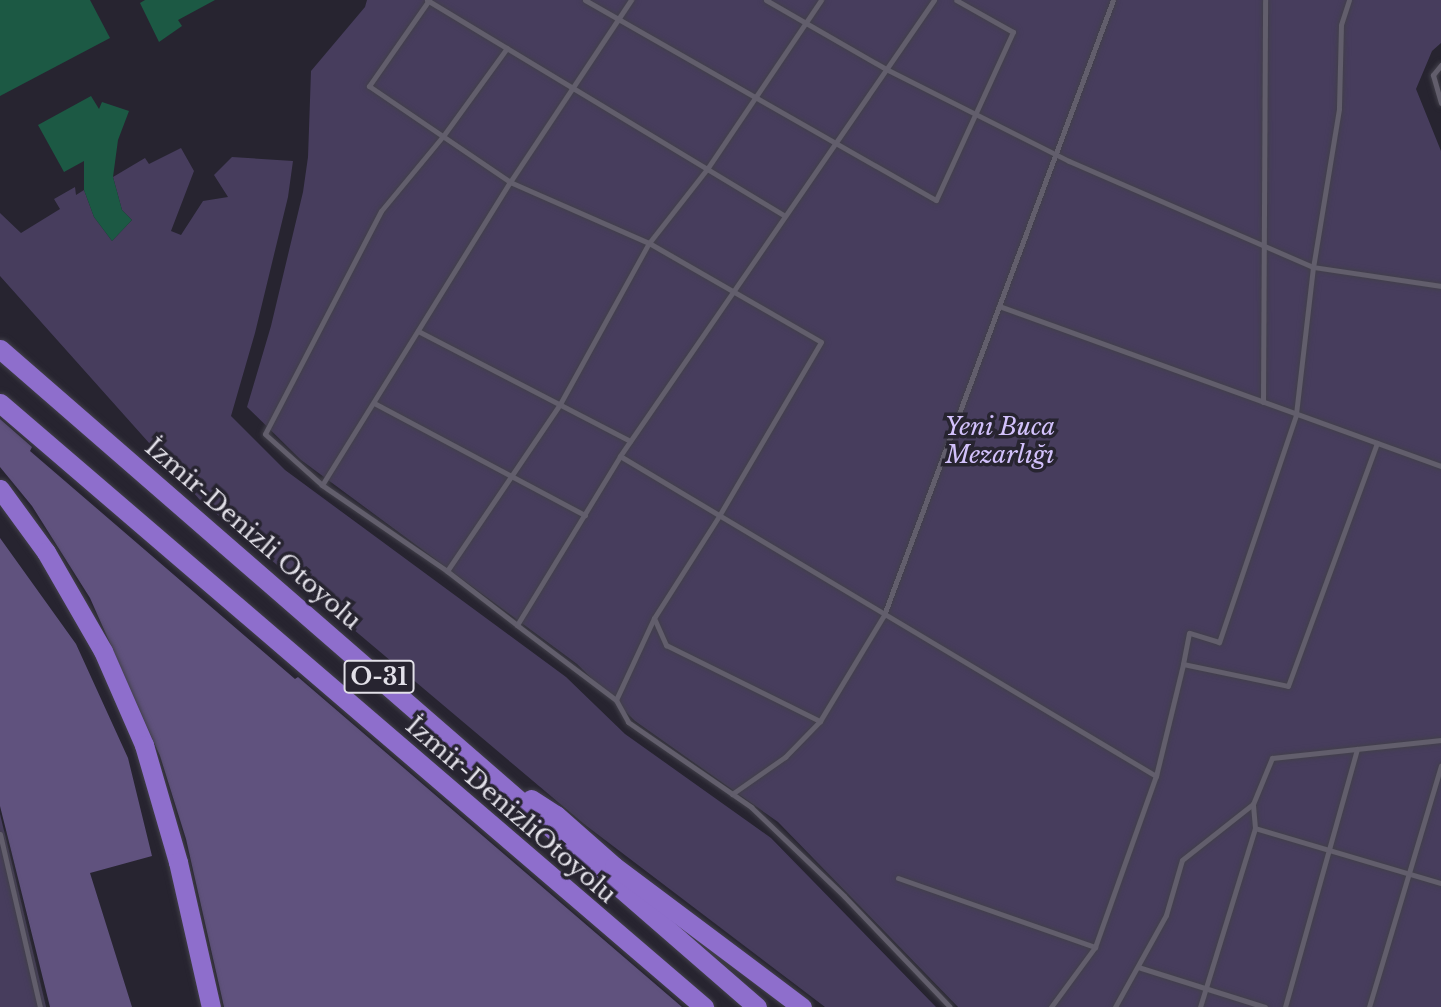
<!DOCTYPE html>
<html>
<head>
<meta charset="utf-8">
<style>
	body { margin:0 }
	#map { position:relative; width:1441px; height:1007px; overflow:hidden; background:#272430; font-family:"Libre Baskerville",serif }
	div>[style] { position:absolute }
	.green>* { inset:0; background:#473d5d }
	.forest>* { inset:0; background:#60527e }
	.building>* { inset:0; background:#1c5944 }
	.roads { filter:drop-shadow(0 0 2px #42404a) drop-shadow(0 0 2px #42404a) }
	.lane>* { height:5px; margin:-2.5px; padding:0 2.5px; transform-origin:2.5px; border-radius:2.5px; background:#625e6c }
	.highway>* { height:19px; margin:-9.5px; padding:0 9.5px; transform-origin:9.5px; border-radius:9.5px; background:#8e6ecc }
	span { translate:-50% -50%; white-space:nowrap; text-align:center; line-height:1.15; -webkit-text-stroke:7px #272430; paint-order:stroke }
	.shield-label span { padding:2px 5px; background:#272430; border:2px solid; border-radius:5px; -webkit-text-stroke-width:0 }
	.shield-label { font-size:23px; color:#e2e0e8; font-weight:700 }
	.park-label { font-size:24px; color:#d2c1fb; font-style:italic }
	.street-label { font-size:24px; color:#e2e0e8 }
</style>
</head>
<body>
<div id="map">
	<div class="green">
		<div style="clip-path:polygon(367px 0,1441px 0,1441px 43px,1432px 51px,1416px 89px,1441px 151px,1441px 1007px,958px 1007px,778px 822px,635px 721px,577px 664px,301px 460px,247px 407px,271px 326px,303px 192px,308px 157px,311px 71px,365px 7px)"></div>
		<div style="clip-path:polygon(181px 148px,194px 171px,171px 231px,181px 235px,203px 201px,228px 197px,214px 175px,232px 157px,293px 161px,288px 197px,255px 333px,231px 416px,285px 470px,566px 677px,625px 734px,771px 838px,936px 1007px,825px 1007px,584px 824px,200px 500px,0 276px,0 213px,21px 233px,60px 209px,54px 199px,75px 187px,76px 195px,84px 190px,94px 217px,112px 241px,132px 220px,122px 210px,113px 177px,145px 158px,149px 164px)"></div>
		<div style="clip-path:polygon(0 814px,22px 906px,46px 1007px,0 1007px)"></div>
	</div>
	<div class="forest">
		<div style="clip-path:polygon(0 419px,32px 447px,30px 451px,295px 679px,298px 677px,682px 1007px,224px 1007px,186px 839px,160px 756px,90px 598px,32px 506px,0 467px)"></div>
		<div style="clip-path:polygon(0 538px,76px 644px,128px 758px,152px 856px,90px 873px,132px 1007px,50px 1007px,0 806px)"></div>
	</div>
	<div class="building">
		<div style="clip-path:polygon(0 0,90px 0,110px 38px,0 96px)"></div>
		<div style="clip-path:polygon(145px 0,215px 0,178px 20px,182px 26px,159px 42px,140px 3px)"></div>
		<div style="clip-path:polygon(91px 96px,99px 109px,102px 102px,129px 111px,118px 140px,113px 177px,122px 210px,132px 220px,112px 241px,94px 217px,84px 190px,84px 161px,64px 172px,38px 125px)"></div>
	</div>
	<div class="roads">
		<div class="lane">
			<div style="left:427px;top:0;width:418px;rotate:31.1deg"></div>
			<div style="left:429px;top:0;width:105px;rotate:124.9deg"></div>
			<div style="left:369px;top:86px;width:171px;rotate:34.2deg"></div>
			<div style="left:510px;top:182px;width:152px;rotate:23.7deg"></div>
			<div style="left:649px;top:243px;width:198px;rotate:29.9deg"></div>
			<div style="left:821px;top:342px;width:202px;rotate:120.4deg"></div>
			<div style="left:719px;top:516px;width:121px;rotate:122.5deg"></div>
			<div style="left:654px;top:618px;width:30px;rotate:66deg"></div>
			<div style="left:666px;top:645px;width:172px;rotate:26.3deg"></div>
			<div style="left:585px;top:0;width:404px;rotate:29.7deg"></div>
			<div style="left:936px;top:200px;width:185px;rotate:-65.4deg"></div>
			<div style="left:1013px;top:32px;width:65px;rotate:-150.7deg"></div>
			<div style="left:766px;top:0;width:138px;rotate:29.9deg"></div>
			<div style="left:886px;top:69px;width:205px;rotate:26.7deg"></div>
			<div style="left:1069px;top:161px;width:266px;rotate:23.5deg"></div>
			<div style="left:1313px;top:267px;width:129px;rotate:8.4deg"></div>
			<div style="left:934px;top:0;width:554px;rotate:124.55deg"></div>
			<div style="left:620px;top:456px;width:624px;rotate:30.84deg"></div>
			<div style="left:1349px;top:0;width:26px;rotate:108deg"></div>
			<div style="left:1341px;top:25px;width:84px;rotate:91.4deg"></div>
			<div style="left:1339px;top:109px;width:160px;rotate:99.3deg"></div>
			<div style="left:1313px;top:267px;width:149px;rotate:96.6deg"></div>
			<div style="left:1296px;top:415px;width:240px;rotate:108.7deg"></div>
			<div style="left:1219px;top:642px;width:31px;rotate:-163deg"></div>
			<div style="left:1189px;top:633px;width:32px;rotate:101deg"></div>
			<div style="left:1183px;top:664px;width:107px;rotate:11.8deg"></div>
			<div style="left:1288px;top:686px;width:259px;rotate:-69.9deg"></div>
			<div style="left:507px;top:48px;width:109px;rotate:126deg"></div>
			<div style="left:443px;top:136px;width:97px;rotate:129.6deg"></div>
			<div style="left:381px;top:211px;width:251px;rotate:117.5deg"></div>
			<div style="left:265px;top:434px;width:76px;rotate:41.8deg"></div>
			<div style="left:322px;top:485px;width:152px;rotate:34.5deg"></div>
			<div style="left:447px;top:571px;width:88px;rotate:37.6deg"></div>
			<div style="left:1441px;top:65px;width:13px;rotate:129deg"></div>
			<div style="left:1433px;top:75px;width:29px;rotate:74deg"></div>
			<div style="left:999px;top:306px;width:470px;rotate:19.9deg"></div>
			<div style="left:418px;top:331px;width:239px;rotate:27.4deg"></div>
			<div style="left:1263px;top:402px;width:402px;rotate:-89.7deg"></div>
			<div style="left:374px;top:403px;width:239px;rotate:28deg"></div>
			<div style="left:322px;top:485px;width:357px;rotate:-58.2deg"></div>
			<div style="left:510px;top:182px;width:219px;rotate:-56.4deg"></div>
			<div style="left:447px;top:571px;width:202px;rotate:-55.9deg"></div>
			<div style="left:560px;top:404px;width:184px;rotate:-61.1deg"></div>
			<div style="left:649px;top:243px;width:94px;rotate:-51.9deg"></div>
			<div style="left:707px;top:169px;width:204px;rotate:-56deg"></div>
			<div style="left:654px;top:618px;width:90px;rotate:114.9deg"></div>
			<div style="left:616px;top:700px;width:25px;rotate:61deg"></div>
			<div style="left:628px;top:722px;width:150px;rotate:34.6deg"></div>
			<div style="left:751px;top:807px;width:129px;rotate:43.7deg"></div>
			<div style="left:844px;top:896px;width:153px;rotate:46.3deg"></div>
			<div style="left:616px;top:700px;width:124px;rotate:-142.9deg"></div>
			<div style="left:517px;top:625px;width:198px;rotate:-58.6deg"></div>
			<div style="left:732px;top:794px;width:65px;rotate:-34.9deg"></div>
			<div style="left:785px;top:757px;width:50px;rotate:-45.8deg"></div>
			<div style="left:820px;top:721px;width:124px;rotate:-58.9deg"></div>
			<div style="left:884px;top:615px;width:656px;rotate:-69.58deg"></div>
			<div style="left:1255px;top:828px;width:194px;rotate:16.5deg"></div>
			<div style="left:0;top:834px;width:178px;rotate:77deg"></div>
			<div style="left:898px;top:878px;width:209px;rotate:19.3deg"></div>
			<div style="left:1095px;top:947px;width:182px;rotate:-70.4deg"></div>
			<div style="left:1156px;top:776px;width:115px;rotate:-76.4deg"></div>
			<div style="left:1138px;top:967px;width:133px;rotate:17.5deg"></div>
			<div style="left:1051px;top:1007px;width:74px;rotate:-53.7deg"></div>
			<div style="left:1115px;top:1007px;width:105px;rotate:-61deg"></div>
			<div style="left:1166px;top:915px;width:57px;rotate:-73.8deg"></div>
			<div style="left:1182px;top:860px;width:90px;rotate:-38.3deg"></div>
			<div style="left:1253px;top:804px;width:50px;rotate:-67.6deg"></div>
			<div style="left:1272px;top:758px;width:170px;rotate:-6.1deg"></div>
			<div style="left:1200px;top:1007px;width:187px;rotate:-72.9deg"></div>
			<div style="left:1255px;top:828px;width:24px;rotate:-95deg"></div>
			<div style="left:1285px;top:1007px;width:268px;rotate:-74.4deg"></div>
			<div style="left:1369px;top:1007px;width:252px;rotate:-73.4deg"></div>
		</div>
		<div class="highway">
			<div style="left:0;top:349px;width:1003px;rotate:41deg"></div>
			<div style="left:0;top:403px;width:928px;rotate:40.63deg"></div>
			<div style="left:0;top:489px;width:78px;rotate:53.9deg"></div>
			<div style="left:46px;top:552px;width:114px;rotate:60.1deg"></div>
			<div style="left:103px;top:651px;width:103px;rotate:66.4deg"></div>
			<div style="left:144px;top:745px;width:122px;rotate:73.8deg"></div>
			<div style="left:178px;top:862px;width:149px;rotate:77.2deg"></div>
			<div style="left:531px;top:799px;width:30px;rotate:33deg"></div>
			<div style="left:556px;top:815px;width:77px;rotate:41.3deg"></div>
			<div style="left:614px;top:866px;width:235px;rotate:36.9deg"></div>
		</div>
	</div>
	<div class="shield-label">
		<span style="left:379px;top:677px">O-31</span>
	</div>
	<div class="park-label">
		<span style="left:1000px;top:441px">Yeni Buca<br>Mezarlığı</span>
	</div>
	<div class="street-label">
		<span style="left:253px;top:534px;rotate:41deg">İzmir-Denizli Otoyolu</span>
		<span style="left:511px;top:810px;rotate:41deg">İzmir-DenizliOtoyolu</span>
	</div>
</div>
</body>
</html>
